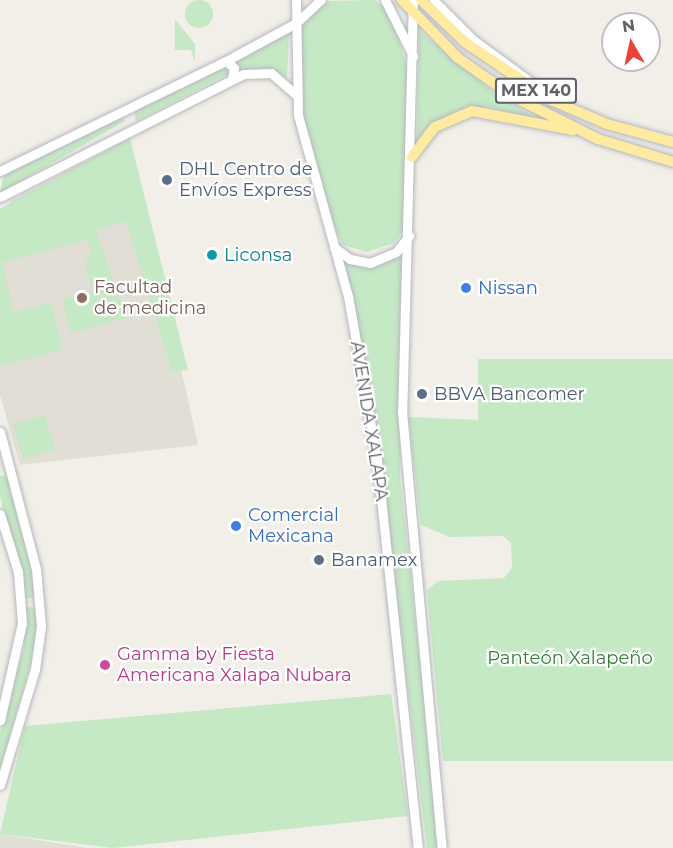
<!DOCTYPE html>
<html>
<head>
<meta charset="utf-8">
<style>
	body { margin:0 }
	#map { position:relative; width:673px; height:848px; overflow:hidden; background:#f1efe8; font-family:Montserrat,sans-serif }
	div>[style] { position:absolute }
	.education>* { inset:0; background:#e1ded6 }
	.green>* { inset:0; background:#c5e8c5 }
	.round { border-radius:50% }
	.roads { filter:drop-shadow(0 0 2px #b5b8bc) drop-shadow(0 0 2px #b5b8bc) }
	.tertiary>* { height:8px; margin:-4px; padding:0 4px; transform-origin:4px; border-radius:4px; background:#fff }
	.secondary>* { height:9px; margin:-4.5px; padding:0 4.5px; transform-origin:4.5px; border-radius:4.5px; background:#fff }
	.trunk>* { height:10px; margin:-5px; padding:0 5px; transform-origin:5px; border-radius:5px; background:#feeaa1 }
	.dots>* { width:16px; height:16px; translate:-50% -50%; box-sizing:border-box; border:3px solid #fff; border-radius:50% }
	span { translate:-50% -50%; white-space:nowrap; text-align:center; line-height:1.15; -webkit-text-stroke:4.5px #fff; paint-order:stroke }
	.shield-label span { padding:2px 4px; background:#fff; border:2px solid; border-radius:4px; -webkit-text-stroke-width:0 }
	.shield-label { font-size:16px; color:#5f6368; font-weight:700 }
	.service-label { font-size:18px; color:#4e5e75 }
	.left { translate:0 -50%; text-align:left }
	.culture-label { font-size:18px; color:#0d838f }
	.education-label { font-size:18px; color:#785e54 }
	.shop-label { font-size:18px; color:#366cbe }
	.street-label { font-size:18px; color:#5f6368 }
	.hotel-label { font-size:18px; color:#b23c85 }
	.park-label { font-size:18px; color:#348238 }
	.north { position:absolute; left:601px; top:12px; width:60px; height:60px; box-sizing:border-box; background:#fff; border:2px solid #bfc1c3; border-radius:50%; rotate:351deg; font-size:16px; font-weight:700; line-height:24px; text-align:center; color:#5f6368 }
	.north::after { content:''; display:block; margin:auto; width:21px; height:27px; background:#ea4335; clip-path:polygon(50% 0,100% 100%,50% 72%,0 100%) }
</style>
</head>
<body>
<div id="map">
	<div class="education">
		<div style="clip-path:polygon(130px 138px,198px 445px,20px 465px,0 395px,0 217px,12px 200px)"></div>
		<div style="clip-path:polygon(0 834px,89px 848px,0 848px)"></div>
	</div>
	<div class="green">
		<div style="clip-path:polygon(375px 0,392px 15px,410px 77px,407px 225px,394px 243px,367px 252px,343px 245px,322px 198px,298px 104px,298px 24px,327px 1px)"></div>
		<div class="round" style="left:185px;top:0;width:28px;height:28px"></div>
		<div style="clip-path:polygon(175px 19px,195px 44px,195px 62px,191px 50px,175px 50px)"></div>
		<div style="clip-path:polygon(419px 30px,494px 93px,538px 119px,489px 107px,458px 110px,429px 126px,417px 140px)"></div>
		<div style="clip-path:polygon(289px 32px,287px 79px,276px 71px,237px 72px,234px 59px)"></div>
		<div style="clip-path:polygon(225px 63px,228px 74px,136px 121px,134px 111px)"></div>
		<div style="clip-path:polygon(121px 114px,125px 121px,0 193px,4px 173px)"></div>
		<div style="clip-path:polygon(130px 138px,188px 370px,172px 371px,126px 221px,96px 230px,126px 318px,71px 333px,62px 299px,92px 291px,85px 264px,91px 252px,88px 240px,2px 262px,14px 312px,51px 303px,63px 350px,0 366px,0 209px)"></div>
		<div style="clip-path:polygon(402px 251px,400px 478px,440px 848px,427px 848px,383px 480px,343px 260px,364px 266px,385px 263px)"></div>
		<div style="clip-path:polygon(478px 359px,673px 359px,673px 761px,443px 761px,427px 590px,438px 581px,504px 578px,512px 568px,511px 543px,503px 536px,450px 537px,421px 525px,408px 417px,478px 420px)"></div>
		<div style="clip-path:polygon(45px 415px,55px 449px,23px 459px,13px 424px)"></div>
		<div style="clip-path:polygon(9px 475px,33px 562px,36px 598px,24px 598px,0 496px,0 476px)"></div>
		<div style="clip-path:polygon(25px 607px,39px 608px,34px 651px,0 770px,0 732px,24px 649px)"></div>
		<div style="clip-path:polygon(391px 694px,408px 816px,113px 848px,0 834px,25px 726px)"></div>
	</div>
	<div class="roads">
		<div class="tertiary">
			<div style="left:434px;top:0;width:57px;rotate:45deg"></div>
			<div style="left:474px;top:40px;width:79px;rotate:36.3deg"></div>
		</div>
		<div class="secondary">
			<div style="left:296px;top:0;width:115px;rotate:89deg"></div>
			<div style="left:298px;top:115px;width:188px;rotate:74.6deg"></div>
			<div style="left:348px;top:296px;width:167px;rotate:80deg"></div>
			<div style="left:377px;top:460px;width:390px;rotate:84deg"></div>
			<div style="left:385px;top:0;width:63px;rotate:63.4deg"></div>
			<div style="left:413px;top:0;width:412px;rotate:91.5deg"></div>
			<div style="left:402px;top:412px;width:438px;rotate:84.8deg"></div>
			<div style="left:226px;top:61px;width:11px;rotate:41deg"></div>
			<div style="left:234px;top:68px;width:11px;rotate:100deg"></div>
			<div style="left:0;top:171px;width:251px;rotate:-26deg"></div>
			<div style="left:226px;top:61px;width:80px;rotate:-28.5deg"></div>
			<div style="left:296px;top:23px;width:34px;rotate:-43deg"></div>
			<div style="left:0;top:197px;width:272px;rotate:-26.8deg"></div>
			<div style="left:243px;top:74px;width:28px;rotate:-2deg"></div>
			<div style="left:271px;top:73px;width:33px;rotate:41deg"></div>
			<div style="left:334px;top:247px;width:20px;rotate:37deg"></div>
			<div style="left:350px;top:259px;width:20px;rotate:11deg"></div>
			<div style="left:370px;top:263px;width:28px;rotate:-23deg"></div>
			<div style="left:396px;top:252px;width:21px;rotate:-51deg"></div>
			<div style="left:0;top:432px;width:142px;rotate:75.3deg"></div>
			<div style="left:36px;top:569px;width:57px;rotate:85deg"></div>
			<div style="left:41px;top:626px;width:43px;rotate:97.9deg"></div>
			<div style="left:35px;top:669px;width:121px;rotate:106.8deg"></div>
			<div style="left:0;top:514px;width:61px;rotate:72.8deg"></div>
			<div style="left:18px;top:572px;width:51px;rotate:85.5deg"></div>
			<div style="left:22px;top:623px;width:100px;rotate:102.7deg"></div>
		</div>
		<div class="trunk">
			<div style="left:402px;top:0;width:81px;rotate:46deg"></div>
			<div style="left:458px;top:58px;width:66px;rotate:35.1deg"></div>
			<div style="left:512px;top:96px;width:96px;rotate:26.6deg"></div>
			<div style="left:598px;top:139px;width:78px;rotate:17deg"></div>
			<div style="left:421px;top:0;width:62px;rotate:43.7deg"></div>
			<div style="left:466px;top:43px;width:102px;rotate:33.8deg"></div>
			<div style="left:551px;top:100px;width:61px;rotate:23.2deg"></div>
			<div style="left:607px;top:124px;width:68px;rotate:15.3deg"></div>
			<div style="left:412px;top:157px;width:38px;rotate:-53deg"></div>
			<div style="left:435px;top:127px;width:40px;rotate:-23.4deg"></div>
			<div style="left:472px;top:111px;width:103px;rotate:10.7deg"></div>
		</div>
	</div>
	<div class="dots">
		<div style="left:167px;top:180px;background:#5c6f8a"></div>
		<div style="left:212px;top:255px;background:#0f9aa8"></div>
		<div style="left:466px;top:288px;background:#3f7fe0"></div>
		<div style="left:82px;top:298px;background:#8d6e63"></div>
		<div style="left:422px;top:394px;background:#5c6f8a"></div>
		<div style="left:236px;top:526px;background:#3f7fe0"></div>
		<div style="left:319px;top:560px;background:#5c6f8a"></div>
		<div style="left:105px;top:665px;background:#d1479c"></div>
	</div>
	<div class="shield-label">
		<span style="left:536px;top:91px">MEX 140</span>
	</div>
	<div class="service-label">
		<span class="left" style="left:179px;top:180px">DHL Centro de<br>Envíos Express</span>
		<span class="left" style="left:434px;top:394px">BBVA Bancomer</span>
		<span class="left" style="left:331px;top:560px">Banamex</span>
	</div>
	<div class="culture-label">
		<span class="left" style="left:224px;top:255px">Liconsa</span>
	</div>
	<div class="education-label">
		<span class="left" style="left:94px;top:298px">Facultad<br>de medicina</span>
	</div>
	<div class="shop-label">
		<span class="left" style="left:478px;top:288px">Nissan</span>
		<span class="left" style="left:248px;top:526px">Comercial<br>Mexicana</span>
	</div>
	<div class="street-label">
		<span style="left:369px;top:421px;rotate:81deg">AVENIDA XALAPA</span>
	</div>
	<div class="hotel-label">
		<span class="left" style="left:117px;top:665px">Gamma by Fiesta<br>Americana Xalapa Nubara</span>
	</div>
	<div class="park-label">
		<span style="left:570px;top:658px">Panteón Xalapeño</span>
	</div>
	<div class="north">N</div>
</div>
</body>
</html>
